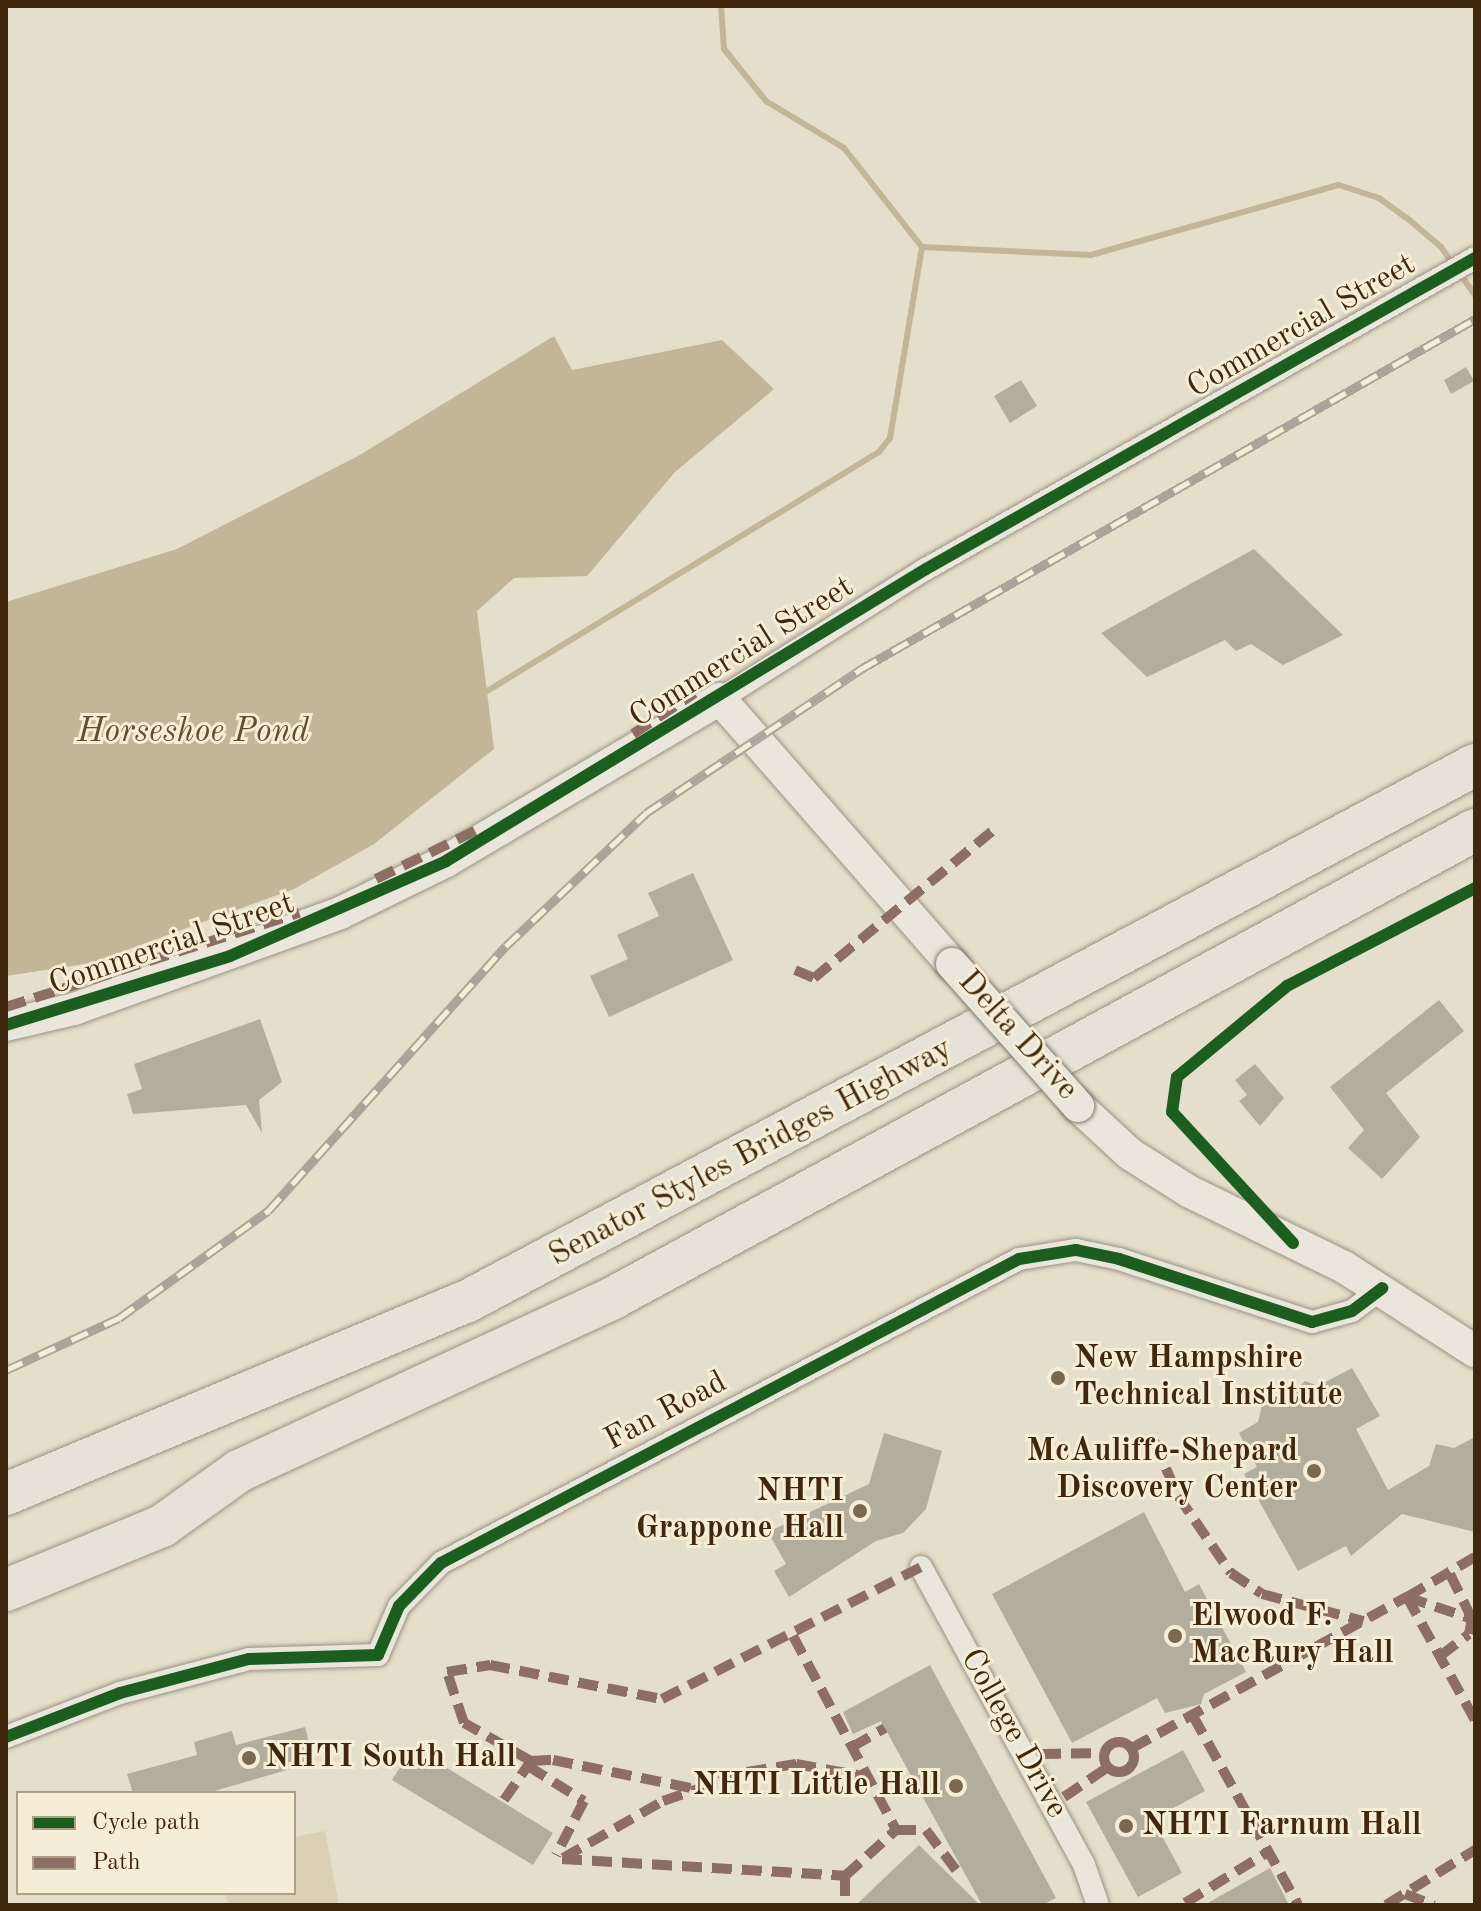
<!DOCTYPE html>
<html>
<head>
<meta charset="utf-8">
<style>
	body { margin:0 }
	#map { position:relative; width:1481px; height:1911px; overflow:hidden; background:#e5deca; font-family:"Old Standard TT",serif }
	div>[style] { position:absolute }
	.green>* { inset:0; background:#dbd0b3 }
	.water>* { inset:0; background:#c3b598 }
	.stream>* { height:6px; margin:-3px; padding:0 3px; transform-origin:3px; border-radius:3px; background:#c3b598 }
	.building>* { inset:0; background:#b4ad9e }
	.roads { filter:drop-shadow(0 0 2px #9a9284) drop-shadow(0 0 2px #9a9284) }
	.street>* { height:22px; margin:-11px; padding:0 11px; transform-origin:11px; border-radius:11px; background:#eae6dc }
	.secondary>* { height:32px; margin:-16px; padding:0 16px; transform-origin:16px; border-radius:16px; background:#eae6dc }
	.highway>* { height:42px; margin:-21px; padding:0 21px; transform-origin:21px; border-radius:21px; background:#e6e2d7 }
	.rail>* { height:9px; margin-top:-4.5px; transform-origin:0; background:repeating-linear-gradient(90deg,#f5edd5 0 18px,#aaa59a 0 36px); box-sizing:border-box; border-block:2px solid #aaa59a }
	.bridges { filter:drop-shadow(0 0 2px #81796b) drop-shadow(0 0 2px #81796b) }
	.secondary-bridge>* { height:32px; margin:-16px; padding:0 16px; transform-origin:16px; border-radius:16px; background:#eae6dc }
	.quiet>* { height:10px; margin-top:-5px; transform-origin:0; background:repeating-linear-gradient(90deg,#8d6e63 0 20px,transparent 0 30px) }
	.quiet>.ring { margin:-5px; padding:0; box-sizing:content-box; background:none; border:10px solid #8d6e63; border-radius:50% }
	.cycleway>* { height:12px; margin:-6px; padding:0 6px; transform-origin:6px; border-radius:6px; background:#1b5e20 }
	.dots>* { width:22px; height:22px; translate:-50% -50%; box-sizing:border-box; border:4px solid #f5edd5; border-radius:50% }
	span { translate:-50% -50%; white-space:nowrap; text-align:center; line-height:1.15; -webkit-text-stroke:6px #f5edd5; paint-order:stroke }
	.street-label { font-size:32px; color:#40280e }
	.poi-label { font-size:32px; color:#40280e; font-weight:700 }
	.left { translate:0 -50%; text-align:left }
	.right { translate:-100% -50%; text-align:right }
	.water-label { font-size:34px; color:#634d31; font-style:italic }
	.frame { position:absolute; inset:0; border:8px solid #40280e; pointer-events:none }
	.legend { position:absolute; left:16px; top:1791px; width:280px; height:104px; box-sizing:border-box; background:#f5edd5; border:2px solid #ad9e85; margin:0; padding:10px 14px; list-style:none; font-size:24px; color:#40280e }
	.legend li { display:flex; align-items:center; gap:16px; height:40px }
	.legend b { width:40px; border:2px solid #ad9e85 }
</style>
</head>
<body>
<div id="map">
	<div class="green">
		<div style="clip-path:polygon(325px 1831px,339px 1905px,228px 1905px,225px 1893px,294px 1893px,294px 1837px)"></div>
	</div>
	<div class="water">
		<div style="clip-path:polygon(554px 336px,572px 370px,722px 340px,774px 389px,675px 472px,587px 576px,514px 578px,477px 611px,494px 749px,374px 844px,294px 889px,91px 963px,6px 976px,6px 602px,177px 549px,358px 456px)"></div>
	</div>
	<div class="stream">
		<div style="left:721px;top:6px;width:43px;rotate:86deg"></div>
		<div style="left:724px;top:49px;width:67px;rotate:51.1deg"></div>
		<div style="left:766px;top:101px;width:91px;rotate:31.1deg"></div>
		<div style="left:844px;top:148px;width:126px;rotate:51.8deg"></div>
		<div style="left:922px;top:247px;width:169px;rotate:2.7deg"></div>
		<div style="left:1091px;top:255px;width:258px;rotate:-15.8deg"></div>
		<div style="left:1339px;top:185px;width:42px;rotate:18deg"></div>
		<div style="left:1379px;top:198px;width:34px;rotate:36deg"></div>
		<div style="left:1407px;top:218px;width:45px;rotate:40.5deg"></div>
		<div style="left:1441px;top:247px;width:59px;rotate:54.7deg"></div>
		<div style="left:484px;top:693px;width:463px;rotate:-31.4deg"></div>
		<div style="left:879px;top:452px;width:18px;rotate:-52deg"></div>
		<div style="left:890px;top:438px;width:194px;rotate:-80.5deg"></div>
	</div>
	<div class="building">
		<div style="clip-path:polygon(1466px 367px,1474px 381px,1451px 394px,1444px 380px)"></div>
		<div style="clip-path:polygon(1021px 380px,1037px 406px,1010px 423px,994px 396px)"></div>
		<div style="clip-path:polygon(1254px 549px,1343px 635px,1283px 665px,1251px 644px,1236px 651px,1225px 640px,1147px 677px,1101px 633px)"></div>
		<div style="clip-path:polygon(693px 873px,733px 960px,609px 1017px,590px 976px,628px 959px,617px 935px,659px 916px,648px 893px)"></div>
		<div style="clip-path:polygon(1439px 1000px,1464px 1031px,1386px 1093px,1420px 1137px,1382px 1179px,1348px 1148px,1364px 1130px,1330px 1087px)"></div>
		<div style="clip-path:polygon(260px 1019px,282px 1082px,259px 1100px,262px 1133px,246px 1105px,133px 1114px,127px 1094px,142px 1089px,134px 1064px)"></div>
		<div style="clip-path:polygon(1255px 1064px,1284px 1098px,1260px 1126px,1239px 1101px,1247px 1095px,1235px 1080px)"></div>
		<div style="clip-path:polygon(1352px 1368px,1380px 1416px,1356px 1429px,1388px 1490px,1429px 1466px,1436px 1444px,1454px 1448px,1475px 1437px,1475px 1532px,1402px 1514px,1351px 1556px,1346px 1546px,1298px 1571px,1244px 1474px,1257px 1467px,1239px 1433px,1258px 1422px,1262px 1405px,1282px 1404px,1305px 1381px,1318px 1386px)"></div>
		<div style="clip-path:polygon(884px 1433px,942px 1451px,926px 1509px,903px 1533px,876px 1541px,789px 1597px,774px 1571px,786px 1564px,768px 1532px,869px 1484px)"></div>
		<div style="clip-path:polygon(1144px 1512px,1185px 1592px,1199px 1584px,1246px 1672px,1204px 1694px,1201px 1704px,1165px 1713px,1157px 1698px,1072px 1743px,992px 1594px)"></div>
		<div style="clip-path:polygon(930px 1665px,1056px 1898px,1042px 1905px,982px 1905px,881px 1721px,853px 1734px,843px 1712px)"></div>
		<div style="clip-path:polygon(305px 1727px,314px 1762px,211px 1792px,133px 1793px,127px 1774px,197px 1755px,194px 1742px,232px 1731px,236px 1745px)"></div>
		<div style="clip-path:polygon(413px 1747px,553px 1833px,533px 1865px,392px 1780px)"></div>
		<div style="clip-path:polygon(1183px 1750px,1205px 1791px,1153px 1819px,1182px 1873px,1138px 1897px,1086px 1802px)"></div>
		<div style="clip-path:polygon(919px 1845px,980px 1905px,856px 1905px)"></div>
		<div style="clip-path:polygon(1270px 1868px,1289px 1905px,1204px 1905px)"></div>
	</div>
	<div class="roads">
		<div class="street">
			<div style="left:720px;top:699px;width:244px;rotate:-32.3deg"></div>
			<div style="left:926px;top:569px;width:631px;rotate:-29.53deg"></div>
			<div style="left:921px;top:1567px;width:340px;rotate:61.3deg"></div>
			<div style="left:1084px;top:1865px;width:42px;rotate:70.7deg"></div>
			<div style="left:6px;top:1737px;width:122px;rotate:-21.1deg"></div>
			<div style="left:120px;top:1693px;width:133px;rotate:-14.8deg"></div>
			<div style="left:249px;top:1659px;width:129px;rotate:-1.8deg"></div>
			<div style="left:378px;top:1655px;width:53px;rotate:-66.8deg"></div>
			<div style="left:399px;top:1606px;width:60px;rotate:-45.7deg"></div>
			<div style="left:441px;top:1563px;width:653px;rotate:-27.74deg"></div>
			<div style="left:1019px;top:1259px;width:58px;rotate:-9deg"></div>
			<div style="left:1076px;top:1250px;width:44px;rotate:11.8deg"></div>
			<div style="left:1119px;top:1259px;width:203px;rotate:18.1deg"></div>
			<div style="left:1312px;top:1322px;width:41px;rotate:-15.4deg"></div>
			<div style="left:1352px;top:1311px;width:38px;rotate:-37deg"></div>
		</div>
		<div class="secondary">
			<div style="left:6px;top:1025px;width:70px;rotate:-13.2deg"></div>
			<div style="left:74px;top:1009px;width:283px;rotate:-19.8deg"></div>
			<div style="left:340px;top:913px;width:118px;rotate:-26.1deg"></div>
			<div style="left:446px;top:861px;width:318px;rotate:-30.6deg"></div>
			<div style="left:720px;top:699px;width:352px;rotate:48.8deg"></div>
			<div style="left:1078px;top:1106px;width:71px;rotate:42.7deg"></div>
			<div style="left:1130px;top:1154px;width:71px;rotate:32.3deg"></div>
			<div style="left:1190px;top:1192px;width:171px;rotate:26deg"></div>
			<div style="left:1344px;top:1267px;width:156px;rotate:32.7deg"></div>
		</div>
		<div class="highway">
			<div style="left:6px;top:1494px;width:498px;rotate:-22.7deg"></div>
			<div style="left:466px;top:1302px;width:1143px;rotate:-28.02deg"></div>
			<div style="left:6px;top:1590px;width:169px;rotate:-22.3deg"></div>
			<div style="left:162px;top:1526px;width:95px;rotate:-35.5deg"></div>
			<div style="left:239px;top:1471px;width:412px;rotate:-24.8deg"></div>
			<div style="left:613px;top:1298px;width:981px;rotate:-28.5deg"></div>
		</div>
	</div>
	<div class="rail">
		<div style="left:6px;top:1370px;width:124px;rotate:-24.7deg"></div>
		<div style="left:119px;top:1318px;width:183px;rotate:-35.7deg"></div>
		<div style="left:268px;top:1211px;width:356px;rotate:-48.1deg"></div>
		<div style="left:506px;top:946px;width:193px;rotate:-43.5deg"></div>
		<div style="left:646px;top:813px;width:259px;rotate:-33.8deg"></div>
		<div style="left:861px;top:669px;width:707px;rotate:-29.68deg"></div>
	</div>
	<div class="bridges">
		<div class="secondary-bridge">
			<div style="left:952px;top:964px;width:190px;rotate:48.4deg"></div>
		</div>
	</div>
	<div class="quiet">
		<div style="left:633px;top:734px;width:74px;rotate:-33.5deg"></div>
		<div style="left:376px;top:879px;width:112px;rotate:-25.9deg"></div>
		<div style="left:795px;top:970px;width:21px;rotate:23deg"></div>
		<div style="left:814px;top:978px;width:236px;rotate:-39.5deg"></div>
		<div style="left:6px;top:1007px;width:308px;rotate:-17.8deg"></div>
		<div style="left:1154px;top:1441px;width:60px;rotate:66.4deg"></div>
		<div style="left:1178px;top:1496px;width:93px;rotate:55.5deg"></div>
		<div style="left:1231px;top:1573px;width:37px;rotate:34deg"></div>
		<div style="left:1262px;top:1594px;width:105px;rotate:15deg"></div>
		<div style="left:1407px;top:1597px;width:79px;rotate:-30.5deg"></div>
		<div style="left:1407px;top:1597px;width:72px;rotate:18.7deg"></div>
		<div style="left:793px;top:1636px;width:220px;rotate:62deg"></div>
		<div style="left:896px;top:1830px;width:30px"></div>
		<div style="left:926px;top:1830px;width:50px;rotate:53.1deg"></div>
		<div style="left:1440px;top:1656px;width:36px;rotate:-37deg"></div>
		<div style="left:1469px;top:1634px;width:15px;rotate:-79deg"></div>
		<div style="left:1472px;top:1619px;width:52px;rotate:-116.1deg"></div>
		<div style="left:1193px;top:1716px;width:216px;rotate:60.9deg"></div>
		<div class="ring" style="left:1104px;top:1742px;width:20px;height:20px"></div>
		<div style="left:852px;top:1747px;width:38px;rotate:-30deg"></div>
		<div style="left:1132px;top:1748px;width:314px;rotate:-28.8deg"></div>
		<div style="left:1407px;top:1597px;width:141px;rotate:61.1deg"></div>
		<div style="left:1041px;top:1754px;width:63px;rotate:-0.9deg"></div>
		<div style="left:531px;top:1761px;width:77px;rotate:-150.4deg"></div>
		<div style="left:464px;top:1723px;width:54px;rotate:-108.4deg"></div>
		<div style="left:447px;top:1672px;width:44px;rotate:-9.2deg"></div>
		<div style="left:490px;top:1665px;width:175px;rotate:11.2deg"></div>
		<div style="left:662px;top:1699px;width:291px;rotate:-27deg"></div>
		<div style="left:528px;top:1766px;width:66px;rotate:32deg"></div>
		<div style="left:584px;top:1801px;width:61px;rotate:117.4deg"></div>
		<div style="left:1064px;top:1797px;width:53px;rotate:-34.3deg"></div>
		<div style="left:504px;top:1800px;width:47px;rotate:-55.3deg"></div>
		<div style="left:531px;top:1761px;width:22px;rotate:-3deg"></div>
		<div style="left:553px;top:1760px;width:145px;rotate:11.5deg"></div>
		<div style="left:563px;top:1858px;width:115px;rotate:-29.7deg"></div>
		<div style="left:663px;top:1801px;width:89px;rotate:-19deg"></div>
		<div style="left:747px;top:1772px;width:50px;rotate:-9.3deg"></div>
		<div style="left:796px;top:1764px;width:73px;rotate:10.2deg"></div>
		<div style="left:562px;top:1859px;width:284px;rotate:3.4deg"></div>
		<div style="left:845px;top:1876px;width:69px;rotate:-42deg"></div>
		<div style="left:845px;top:1876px;width:29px;rotate:90deg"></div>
		<div style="left:1405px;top:1894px;width:31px;rotate:21deg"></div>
		<div style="left:1185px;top:1903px;width:97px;rotate:-31.6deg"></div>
		<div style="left:1386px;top:1905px;width:105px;rotate:-31.7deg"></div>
	</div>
	<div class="cycleway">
		<div style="left:6px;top:1025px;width:234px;rotate:-17.1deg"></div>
		<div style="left:230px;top:956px;width:236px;rotate:-23.7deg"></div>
		<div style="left:446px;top:861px;width:562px;rotate:-31.31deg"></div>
		<div style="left:926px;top:569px;width:631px;rotate:-29.53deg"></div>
		<div style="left:1293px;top:1243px;width:178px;rotate:-132.7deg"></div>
		<div style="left:1172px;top:1112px;width:35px;rotate:-82deg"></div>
		<div style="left:1177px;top:1077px;width:143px;rotate:-39.6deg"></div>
		<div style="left:1287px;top:986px;width:212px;rotate:-27.5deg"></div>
		<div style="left:6px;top:1737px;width:122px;rotate:-21.1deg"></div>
		<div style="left:120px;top:1693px;width:133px;rotate:-14.8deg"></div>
		<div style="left:249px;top:1659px;width:129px;rotate:-1.8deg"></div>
		<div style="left:378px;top:1655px;width:53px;rotate:-66.8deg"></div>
		<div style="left:399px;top:1606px;width:60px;rotate:-45.7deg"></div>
		<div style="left:441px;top:1563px;width:653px;rotate:-27.74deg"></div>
		<div style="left:1019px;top:1259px;width:58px;rotate:-9deg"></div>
		<div style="left:1076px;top:1250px;width:44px;rotate:11.8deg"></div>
		<div style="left:1119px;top:1259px;width:203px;rotate:18.1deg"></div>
		<div style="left:1312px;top:1322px;width:41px;rotate:-15.4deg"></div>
		<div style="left:1352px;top:1311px;width:38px;rotate:-37deg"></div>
	</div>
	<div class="dots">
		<div style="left:1058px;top:1378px;background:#7a6850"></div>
		<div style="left:1314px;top:1471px;background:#7a6850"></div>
		<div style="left:860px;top:1511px;background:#7a6850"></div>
		<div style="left:1175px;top:1636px;background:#7a6850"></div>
		<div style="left:249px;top:1758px;background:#7a6850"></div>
		<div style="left:956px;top:1786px;background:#7a6850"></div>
		<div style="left:1126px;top:1826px;background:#7a6850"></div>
	</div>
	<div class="street-label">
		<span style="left:1302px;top:327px;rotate:-30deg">Commercial Street</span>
		<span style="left:742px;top:653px;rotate:-32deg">Commercial Street</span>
		<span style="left:172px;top:945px;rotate:-19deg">Commercial Street</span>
		<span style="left:1017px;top:1036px;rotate:48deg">Delta Drive</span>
		<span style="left:751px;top:1153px;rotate:-28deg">Senator Styles Bridges Highway</span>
		<span style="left:666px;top:1412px;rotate:-28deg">Fan Road</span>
		<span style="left:1013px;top:1734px;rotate:61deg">College Drive</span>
	</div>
	<div class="poi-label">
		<span class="left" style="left:1074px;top:1378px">New Hampshire<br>Technical Institute</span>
		<span class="right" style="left:1298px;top:1471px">McAuliffe-Shepard<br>Discovery Center</span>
		<span class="right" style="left:844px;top:1511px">NHTI<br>Grappone Hall</span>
		<span class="left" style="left:1191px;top:1636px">Elwood F.<br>MacRury Hall</span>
		<span class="left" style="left:265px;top:1758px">NHTI South Hall</span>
		<span class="right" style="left:940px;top:1786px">NHTI Little Hall</span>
		<span class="left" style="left:1142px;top:1826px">NHTI Farnum Hall</span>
	</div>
	<div class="water-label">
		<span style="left:193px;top:733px">Horseshoe Pond</span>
	</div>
	<div class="frame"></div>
	<ul class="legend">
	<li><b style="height:10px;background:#1b5e20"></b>Cycle path</li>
	<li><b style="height:10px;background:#8d6e63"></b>Path</li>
	</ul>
</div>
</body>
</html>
